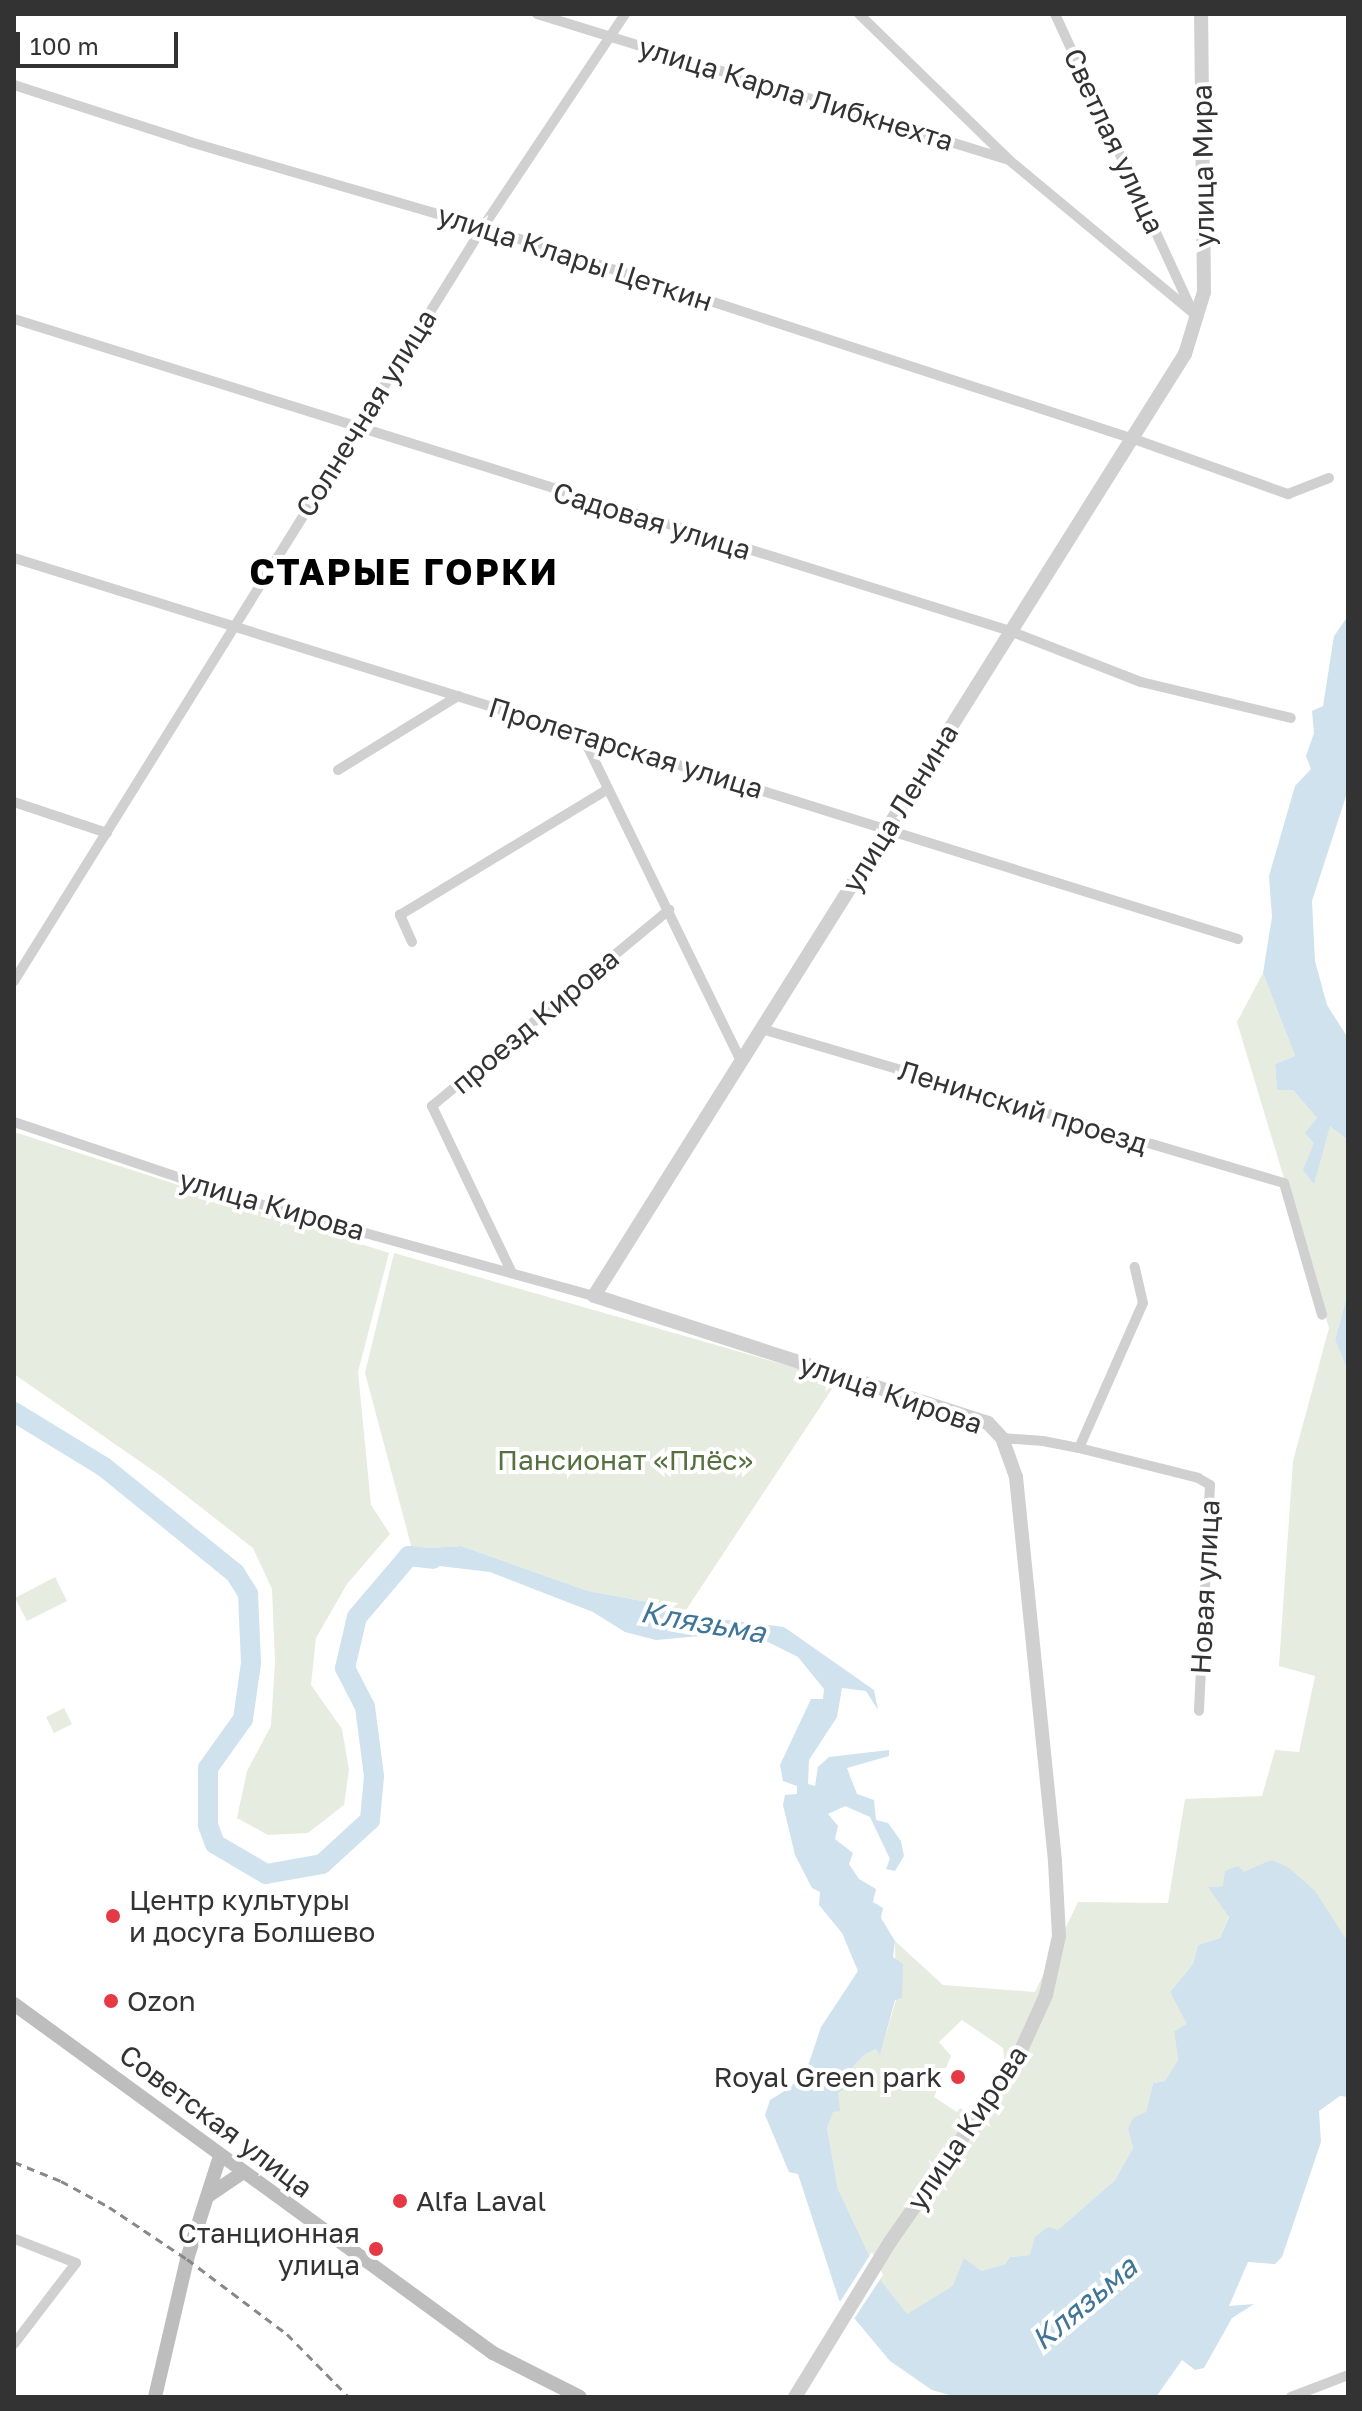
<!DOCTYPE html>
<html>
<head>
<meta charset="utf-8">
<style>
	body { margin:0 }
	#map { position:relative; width:1362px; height:2411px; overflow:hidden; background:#fff; font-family:"Golos Text",sans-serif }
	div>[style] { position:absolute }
	.green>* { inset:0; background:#e6ecdf }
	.water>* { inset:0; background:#cfe2ee }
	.pier>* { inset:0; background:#fff }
	.river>* { height:20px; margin:-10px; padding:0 10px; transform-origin:10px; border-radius:10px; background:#cfe2ee }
	.minor>* { height:10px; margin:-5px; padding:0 5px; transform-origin:5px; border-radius:5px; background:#d0d0d0 }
	.tertiary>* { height:14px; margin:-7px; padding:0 7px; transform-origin:7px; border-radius:7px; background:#d0d0d0 }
	.secondary>* { height:14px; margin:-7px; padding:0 7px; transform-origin:7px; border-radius:7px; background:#bdbdbd }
	.rail>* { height:3px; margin-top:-1.5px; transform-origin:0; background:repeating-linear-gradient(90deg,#888 0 8px,transparent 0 14px) }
	.dots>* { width:22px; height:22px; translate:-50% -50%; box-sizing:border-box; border:4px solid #fff; border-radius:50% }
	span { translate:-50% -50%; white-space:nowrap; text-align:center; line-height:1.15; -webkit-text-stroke:8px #fff; paint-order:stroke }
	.street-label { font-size:28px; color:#333 }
	.park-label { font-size:28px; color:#56703f }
	.poi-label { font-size:28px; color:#333 }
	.left { translate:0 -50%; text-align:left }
	.right { translate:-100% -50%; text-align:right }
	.water-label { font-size:30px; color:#3f7597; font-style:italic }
	.district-label { font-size:36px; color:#000; font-weight:700; letter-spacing:2px }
	.frame { position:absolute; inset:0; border:16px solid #333; pointer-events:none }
	.scale { position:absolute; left:16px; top:32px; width:162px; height:36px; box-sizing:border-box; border:4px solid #333; border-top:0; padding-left:10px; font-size:24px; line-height:28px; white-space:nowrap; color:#333; -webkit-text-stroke:6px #fff; paint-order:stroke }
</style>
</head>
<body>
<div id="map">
	<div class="green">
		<div style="clip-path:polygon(evenodd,1263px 973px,1295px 1056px,1275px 1064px,1277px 1090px,1293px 1090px,1317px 1118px,1313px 1183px,1330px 1125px,1348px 1140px,1348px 1292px,1335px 1340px,1348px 1371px,1348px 1942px,1271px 1860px,1223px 1886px,1209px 1887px,1229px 1916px,1220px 1938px,1198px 1945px,1193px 1964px,1170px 1992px,1188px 2024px,1174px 2031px,1178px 2060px,1165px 2081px,1153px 2083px,1146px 2112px,1128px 2129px,1133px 2148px,1115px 2180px,1030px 2255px,1010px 2257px,1005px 2264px,981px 2271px,907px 2315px,881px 2282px,838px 2189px,827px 2128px,838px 2092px,847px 2087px,849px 2071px,864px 2055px,876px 2049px,880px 2054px,896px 2000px,895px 1941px,943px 1985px,1035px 1992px,1078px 1902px,1168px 1903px,1185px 1799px,1262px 1796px,1275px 1750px,1299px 1752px,1315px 1676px,1279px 1666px,1293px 1461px,1329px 1328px,1237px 1022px,1263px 973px,962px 2020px,1003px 2048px,1005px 2063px,973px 2116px,960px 2108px,957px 2112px,934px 2097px,951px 2056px,939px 2042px,962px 2020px)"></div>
		<div style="clip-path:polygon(14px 1132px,389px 1253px,358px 1372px,371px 1505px,390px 1534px,347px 1584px,316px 1638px,311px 1685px,342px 1729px,349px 1770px,344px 1805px,308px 1833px,268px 1835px,237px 1818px,247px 1771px,271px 1726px,275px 1662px,272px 1589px,253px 1548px,161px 1476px,14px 1374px)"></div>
		<div style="clip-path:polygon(394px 1253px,838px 1380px,684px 1613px,659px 1604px,588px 1591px,461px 1546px,412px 1549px,365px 1373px)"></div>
		<div style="clip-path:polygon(55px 1577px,67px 1601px,27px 1621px,15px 1598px)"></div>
		<div style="clip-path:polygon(64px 1708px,72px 1724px,54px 1733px,46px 1717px)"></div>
	</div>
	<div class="water">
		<div style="clip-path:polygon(1348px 616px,1348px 790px,1312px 901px,1315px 961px,1327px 1005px,1348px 1038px,1348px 1140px,1330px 1126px,1314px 1184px,1303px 1170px,1314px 1143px,1305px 1133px,1317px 1118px,1293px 1090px,1277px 1090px,1275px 1064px,1295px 1056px,1263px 973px,1272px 917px,1269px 876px,1295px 786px,1311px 769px,1306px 756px,1314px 733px,1312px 711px,1323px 706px,1334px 636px)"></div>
		<div style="clip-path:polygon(1348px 1292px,1348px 1371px,1335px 1340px)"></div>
		<div style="clip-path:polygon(461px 1546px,588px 1591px,659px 1604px,696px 1616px,784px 1627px,874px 1690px,878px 1710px,866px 1691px,842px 1688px,837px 1717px,809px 1760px,808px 1784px,815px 1786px,818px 1767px,829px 1757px,889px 1750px,889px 1756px,847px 1768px,857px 1794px,874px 1800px,876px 1820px,888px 1823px,901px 1841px,904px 1856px,895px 1871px,886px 1869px,890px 1859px,870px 1817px,845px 1806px,828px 1814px,838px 1826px,835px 1839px,853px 1853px,849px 1864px,859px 1879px,876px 1889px,873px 1902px,883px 1908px,881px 1918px,895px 1941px,893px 1957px,903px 1964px,902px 1998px,895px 2000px,880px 2055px,876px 2049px,864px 2055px,849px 2071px,847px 2087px,838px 2093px,840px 2111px,833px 2112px,827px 2128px,838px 2189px,881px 2281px,907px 2314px,953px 2286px,964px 2258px,981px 2271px,1005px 2264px,1010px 2257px,1030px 2255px,1035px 2237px,1048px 2227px,1058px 2230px,1115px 2180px,1133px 2148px,1128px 2129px,1133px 2118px,1146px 2112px,1153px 2083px,1165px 2081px,1178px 2060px,1174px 2031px,1187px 2024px,1170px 1992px,1193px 1964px,1198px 1945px,1220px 1938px,1229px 1917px,1208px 1887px,1223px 1886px,1225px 1871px,1238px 1866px,1244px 1872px,1271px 1860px,1288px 1867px,1315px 1891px,1348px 1942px,1348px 2097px,1340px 2096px,1319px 2111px,1321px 2142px,1282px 2257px,1275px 2264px,1248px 2262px,1229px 2306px,1254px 2304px,1232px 2318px,1204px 2368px,1195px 2370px,1182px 2360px,1156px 2397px,956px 2397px,932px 2390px,890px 2361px,839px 2300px,798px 2174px,789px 2172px,765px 2115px,770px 2100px,791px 2087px,809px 2063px,821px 2027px,858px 1971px,842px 1933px,819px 1905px,820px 1892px,812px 1888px,795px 1855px,783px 1805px,785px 1795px,797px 1794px,797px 1786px,783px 1781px,780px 1765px,811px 1699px,823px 1699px,824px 1689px,798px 1657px,762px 1639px,711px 1635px,656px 1640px,625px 1632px,593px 1612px,490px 1572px,406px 1562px,412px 1549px)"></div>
	</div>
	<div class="pier">
		<div style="clip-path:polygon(872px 2252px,883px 2275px,852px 2322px,838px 2305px)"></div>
	</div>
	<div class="river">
		<div style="left:14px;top:1412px;width:105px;rotate:31.4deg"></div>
		<div style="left:104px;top:1467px;width:169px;rotate:39deg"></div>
		<div style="left:235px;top:1573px;width:25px;rotate:58deg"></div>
		<div style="left:248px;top:1594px;width:69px;rotate:87.5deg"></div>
		<div style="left:251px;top:1663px;width:57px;rotate:98.1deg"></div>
		<div style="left:243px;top:1719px;width:60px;rotate:125.5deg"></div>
		<div style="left:208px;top:1768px;width:57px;rotate:90deg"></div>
		<div style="left:208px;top:1825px;width:20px;rotate:70deg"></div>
		<div style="left:215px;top:1844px;width:59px;rotate:30.5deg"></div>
		<div style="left:266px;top:1874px;width:57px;rotate:-10.1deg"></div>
		<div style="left:322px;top:1864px;width:65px;rotate:-42.5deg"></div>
		<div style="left:370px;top:1820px;width:44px;rotate:-84.8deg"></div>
		<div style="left:374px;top:1776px;width:70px;rotate:-97.4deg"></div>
		<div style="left:365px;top:1707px;width:44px;rotate:-117.1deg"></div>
		<div style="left:345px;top:1668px;width:52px;rotate:-76.8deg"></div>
		<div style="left:357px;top:1617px;width:80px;rotate:-49.6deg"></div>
		<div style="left:409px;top:1556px;width:24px;rotate:7deg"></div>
	</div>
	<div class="minor">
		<div style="left:537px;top:14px;width:494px;rotate:17.2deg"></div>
		<div style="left:859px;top:14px;width:209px;rotate:44.2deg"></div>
		<div style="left:1009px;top:160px;width:246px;rotate:39.7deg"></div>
		<div style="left:1055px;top:14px;width:322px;rotate:65.2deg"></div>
		<div style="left:14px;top:85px;width:185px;rotate:17.9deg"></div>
		<div style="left:190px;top:142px;width:305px;rotate:16.2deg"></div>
		<div style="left:483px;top:227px;width:685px;rotate:18.04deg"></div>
		<div style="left:1134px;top:439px;width:164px;rotate:19.7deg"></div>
		<div style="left:1288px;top:494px;width:44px;rotate:-21.3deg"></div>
		<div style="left:14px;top:319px;width:1044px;rotate:17.39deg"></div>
		<div style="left:1010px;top:631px;width:141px;rotate:21.3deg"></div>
		<div style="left:1141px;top:682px;width:154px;rotate:13.5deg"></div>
		<div style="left:14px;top:558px;width:1282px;rotate:17.29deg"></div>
		<div style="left:581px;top:733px;width:365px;rotate:64deg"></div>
		<div style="left:338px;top:770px;width:141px;rotate:-31.7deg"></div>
		<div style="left:14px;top:802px;width:98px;rotate:18.4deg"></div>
		<div style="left:412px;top:942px;width:30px;rotate:-114deg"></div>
		<div style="left:400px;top:915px;width:241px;rotate:-31.2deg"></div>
		<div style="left:14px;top:981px;width:888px;rotate:-58.12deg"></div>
		<div style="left:483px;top:227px;width:256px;rotate:-56.3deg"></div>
		<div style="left:762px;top:1029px;width:544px;rotate:16.44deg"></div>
		<div style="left:1284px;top:1183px;width:137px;rotate:73.9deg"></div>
		<div style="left:14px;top:1122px;width:248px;rotate:18.6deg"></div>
		<div style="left:249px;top:1201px;width:358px;rotate:15.4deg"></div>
		<div style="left:511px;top:1271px;width:183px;rotate:-115.6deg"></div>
		<div style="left:432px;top:1106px;width:308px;rotate:-39.6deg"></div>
		<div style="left:1002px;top:1438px;width:41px;rotate:4.2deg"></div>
		<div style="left:1043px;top:1441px;width:37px;rotate:11deg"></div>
		<div style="left:1079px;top:1448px;width:123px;rotate:14.1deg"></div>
		<div style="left:1198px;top:1478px;width:14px;rotate:30deg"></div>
		<div style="left:1210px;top:1485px;width:226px;rotate:92.8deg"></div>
		<div style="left:1079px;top:1448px;width:158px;rotate:-66.2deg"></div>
		<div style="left:1143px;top:1303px;width:37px;rotate:-103deg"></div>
		<div style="left:14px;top:2344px;width:102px;rotate:-52.6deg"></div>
		<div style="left:76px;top:2263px;width:66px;rotate:-158.5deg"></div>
		<div style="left:1291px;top:2397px;width:61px;rotate:-21.1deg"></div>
	</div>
	<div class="tertiary">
		<div style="left:795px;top:2397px;width:182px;rotate:-58.5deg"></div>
		<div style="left:890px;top:2242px;width:223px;rotate:-55.2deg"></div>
		<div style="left:1017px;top:2059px;width:70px;rotate:-65.6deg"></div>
		<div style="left:1046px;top:1995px;width:60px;rotate:-77.6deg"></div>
		<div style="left:1059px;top:1936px;width:75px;rotate:-93.1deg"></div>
		<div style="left:1055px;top:1861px;width:386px;rotate:-95.8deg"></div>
		<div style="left:1016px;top:1477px;width:41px;rotate:-109.7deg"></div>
		<div style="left:1002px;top:1438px;width:21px;rotate:-133deg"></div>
		<div style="left:988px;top:1423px;width:414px;rotate:-162.1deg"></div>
		<div style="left:594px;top:1296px;width:1112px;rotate:-57.9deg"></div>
		<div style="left:1185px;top:354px;width:65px;rotate:-73deg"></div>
		<div style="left:1204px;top:292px;width:278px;rotate:-90.6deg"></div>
	</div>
	<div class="secondary">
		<div style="left:14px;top:2004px;width:593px;rotate:36.08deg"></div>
		<div style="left:493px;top:2353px;width:97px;rotate:26.8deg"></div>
		<div style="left:208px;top:2196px;width:41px;rotate:-34.1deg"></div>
		<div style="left:155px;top:2397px;width:142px;rotate:-76.9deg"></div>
		<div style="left:187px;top:2259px;width:108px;rotate:-72.2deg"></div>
	</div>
	<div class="rail">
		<div style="left:14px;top:2162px;width:51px;rotate:22deg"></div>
		<div style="left:61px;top:2181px;width:55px;rotate:28.4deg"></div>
		<div style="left:109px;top:2207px;width:94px;rotate:33.7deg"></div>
		<div style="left:187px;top:2259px;width:125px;rotate:36.9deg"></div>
		<div style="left:287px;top:2334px;width:88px;rotate:45.5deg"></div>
	</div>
	<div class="dots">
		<div style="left:113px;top:1916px;background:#e63946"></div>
		<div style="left:111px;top:2001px;background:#e63946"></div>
		<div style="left:958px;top:2077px;background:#e63946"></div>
		<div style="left:400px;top:2201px;background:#e63946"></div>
		<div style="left:376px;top:2249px;background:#e63946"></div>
	</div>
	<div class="street-label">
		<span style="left:796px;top:94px;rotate:17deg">улица Карла Либкнехта</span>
		<span style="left:1114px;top:141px;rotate:65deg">Светлая улица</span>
		<span style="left:1203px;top:166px;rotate:-91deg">улица Мира</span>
		<span style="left:575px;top:258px;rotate:18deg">улица Клары Цеткин</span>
		<span style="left:366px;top:413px;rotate:-58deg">Солнечная улица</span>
		<span style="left:652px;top:521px;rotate:17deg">Садовая улица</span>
		<span style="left:626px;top:748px;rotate:17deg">Пролетарская улица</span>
		<span style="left:900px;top:808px;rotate:-58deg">улица Ленина</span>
		<span style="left:535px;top:1021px;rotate:-40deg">проезд Кирова</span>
		<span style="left:1023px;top:1107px;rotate:17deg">Ленинский проезд</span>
		<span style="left:272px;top:1205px;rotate:16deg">улица Кирова</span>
		<span style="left:891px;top:1394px;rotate:19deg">улица Кирова</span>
		<span style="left:1205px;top:1587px;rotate:-87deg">Новая улица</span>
		<span style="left:216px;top:2121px;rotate:37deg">Советская улица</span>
		<span style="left:967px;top:2128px;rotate:-56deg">улица Кирова</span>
	</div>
	<div class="park-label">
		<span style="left:625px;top:1460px">Пансионат «Плёс»</span>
	</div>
	<div class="poi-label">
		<span class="left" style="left:129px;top:1916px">Центр культуры<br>и досуга Болшево</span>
		<span class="left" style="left:127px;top:2001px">Ozon</span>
		<span class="right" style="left:942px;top:2077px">Royal Green park</span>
		<span class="left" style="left:416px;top:2201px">Alfa Laval</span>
		<span class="right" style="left:360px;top:2249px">Станционная<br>улица</span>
	</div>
	<div class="water-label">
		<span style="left:703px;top:1622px;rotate:10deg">Клязьма</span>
		<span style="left:1084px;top:2303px;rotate:-40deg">Клязьма</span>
	</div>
	<div class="district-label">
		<span style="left:404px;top:572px">СТАРЫЕ ГОРКИ</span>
	</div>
	<div class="frame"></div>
	<div class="scale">100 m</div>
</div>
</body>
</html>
